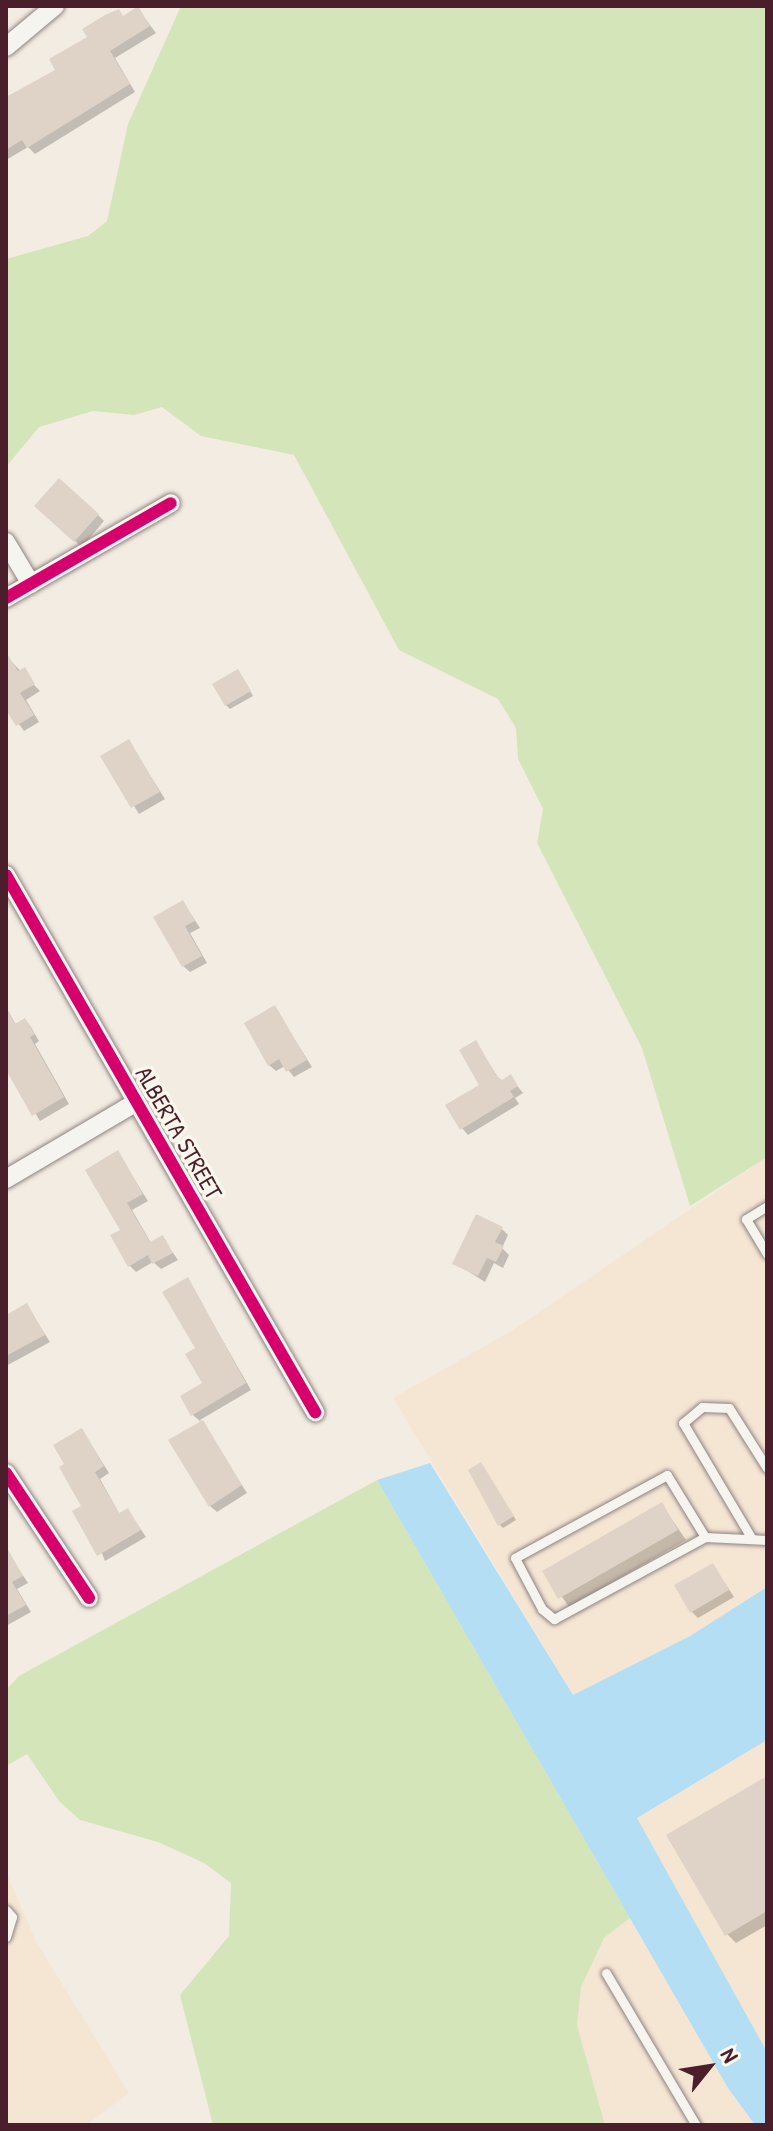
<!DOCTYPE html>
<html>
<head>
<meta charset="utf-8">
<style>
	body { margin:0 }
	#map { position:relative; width:773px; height:2131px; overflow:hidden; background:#f3ece2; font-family:"Patrick Hand",sans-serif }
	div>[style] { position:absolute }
	.built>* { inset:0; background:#f5e6d4 }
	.green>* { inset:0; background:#d5e5ba }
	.water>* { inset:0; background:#b3def3 }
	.shadow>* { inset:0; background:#0003 }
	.building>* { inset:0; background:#dfd3c8 }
	.roads { filter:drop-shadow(0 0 2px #8e8381) drop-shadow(0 0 2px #8e8381) }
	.service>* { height:9px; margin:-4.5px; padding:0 4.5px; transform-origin:4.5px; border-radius:4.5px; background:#f6f4ef }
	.minor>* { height:18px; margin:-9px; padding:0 9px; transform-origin:9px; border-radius:9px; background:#f6f4ef }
	.cycleway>* { height:12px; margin:-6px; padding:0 6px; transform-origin:6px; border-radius:6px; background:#d6006c }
	span { translate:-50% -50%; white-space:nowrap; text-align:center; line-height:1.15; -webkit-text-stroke:7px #fbf7ec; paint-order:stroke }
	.street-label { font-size:24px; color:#4a1f2b }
	.frame { position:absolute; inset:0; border:8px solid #4a1f2b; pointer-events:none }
	.north { position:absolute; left:669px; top:2027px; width:80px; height:80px; -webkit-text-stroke:6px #fbf7ec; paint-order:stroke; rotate:60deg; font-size:22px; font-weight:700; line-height:32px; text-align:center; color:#4a1f2b }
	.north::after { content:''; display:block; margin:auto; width:28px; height:36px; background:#4a1f2b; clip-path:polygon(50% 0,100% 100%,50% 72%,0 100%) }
</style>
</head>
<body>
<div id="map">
	<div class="built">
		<div style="clip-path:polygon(767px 1157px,767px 1587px,690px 1636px,573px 1695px,393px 1398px,513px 1330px)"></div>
		<div style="clip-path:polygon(767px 1740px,767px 2052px,637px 1818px)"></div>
		<div style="clip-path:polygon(6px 1872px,37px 1943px,129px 2093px,86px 2125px,6px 2125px)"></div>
		<div style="clip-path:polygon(630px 1918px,728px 2088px,755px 2125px,605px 2125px,577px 2025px,581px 1987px,604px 1938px)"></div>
	</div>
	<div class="green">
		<div style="clip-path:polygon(181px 6px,767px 6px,767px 1157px,690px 1206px,642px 1048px,537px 843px,543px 809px,518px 759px,516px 728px,498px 699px,399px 650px,294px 455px,201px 436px,162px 407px,134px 415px,93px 411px,39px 427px,6px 467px,6px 259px,88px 236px,107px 221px,128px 124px)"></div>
		<div style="clip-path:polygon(377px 1480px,630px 1918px,604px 1938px,581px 1987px,577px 2025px,605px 2125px,213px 2125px,180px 1995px,229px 1936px,231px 1883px,204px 1863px,158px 1842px,80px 1820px,59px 1801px,27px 1754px,6px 1766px,6px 1690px,19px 1676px)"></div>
	</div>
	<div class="water">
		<div style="clip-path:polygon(430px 1463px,573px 1695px,690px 1636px,767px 1587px,767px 1740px,637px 1818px,767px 2052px,767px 2125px,755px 2125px,728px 2088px,377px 1480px)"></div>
	</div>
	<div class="shadow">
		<div style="clip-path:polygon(138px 9px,156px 33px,115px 58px,135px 92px,35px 154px,28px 147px,6px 160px,6px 103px,58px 70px,90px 38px)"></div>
		<div style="clip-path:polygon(43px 513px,98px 515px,104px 521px,82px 547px)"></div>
		<div style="clip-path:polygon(8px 658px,40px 691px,26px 700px,39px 722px,24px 731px,6px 706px)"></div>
		<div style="clip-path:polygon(241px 675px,253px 696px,230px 709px,226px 705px)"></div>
		<div style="clip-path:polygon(129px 742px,165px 799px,139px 814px,103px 756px)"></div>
		<div style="clip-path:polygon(183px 902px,200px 928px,190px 933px,207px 963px,190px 972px,183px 966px)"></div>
		<div style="clip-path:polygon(6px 1007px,16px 1025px,25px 1020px,31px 1027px,39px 1041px,35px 1044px,69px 1104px,40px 1121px,6px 1064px)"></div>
		<div style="clip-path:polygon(275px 1008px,312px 1067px,294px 1077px,285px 1066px,276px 1071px,269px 1065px)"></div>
		<div style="clip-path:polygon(476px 1043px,501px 1082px,510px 1077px,523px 1093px,515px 1098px,519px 1104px,468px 1135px,462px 1128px,482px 1085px)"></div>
		<div style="clip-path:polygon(118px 1153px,148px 1201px,132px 1210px,151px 1243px,162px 1237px,178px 1260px,161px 1269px,153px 1262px,136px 1272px,129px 1265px)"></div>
		<div style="clip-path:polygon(502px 1229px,508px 1235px,502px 1248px,509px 1255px,503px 1268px,494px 1263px,485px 1282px,455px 1263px)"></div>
		<div style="clip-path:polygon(188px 1280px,251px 1390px,200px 1420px,247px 1493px,217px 1512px,210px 1506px,202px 1423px,193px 1415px,205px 1384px)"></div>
		<div style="clip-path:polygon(27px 1306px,50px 1342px,6px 1366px,6px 1317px)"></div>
		<div style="clip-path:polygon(82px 1430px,109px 1473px,100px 1479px,120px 1515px,128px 1510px,146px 1537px,105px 1561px,67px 1465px)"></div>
		<div style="clip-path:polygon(484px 1468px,516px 1520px,503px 1528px,499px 1524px)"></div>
		<div style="clip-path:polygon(662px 1505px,686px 1540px,569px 1607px,545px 1572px)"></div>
		<div style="clip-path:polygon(10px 1556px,28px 1583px,17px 1589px,31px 1612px,6px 1626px)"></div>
		<div style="clip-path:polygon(713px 1565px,734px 1597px,698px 1618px,691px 1611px)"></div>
		<div style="clip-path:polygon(767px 1779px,767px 1925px,736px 1943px,727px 1934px)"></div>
	</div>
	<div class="building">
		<div style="clip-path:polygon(138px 6px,150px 26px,110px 51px,130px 84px,27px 148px,22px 140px,6px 150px,6px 97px,55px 70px,49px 59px,87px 37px,82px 29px,105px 15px,119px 9px,123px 16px)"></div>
		<div style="clip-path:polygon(59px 478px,99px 514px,74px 542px,34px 506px)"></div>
		<div style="clip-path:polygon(6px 652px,18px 671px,25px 667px,35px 684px,20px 693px,34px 715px,16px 726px,6px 710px)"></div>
		<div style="clip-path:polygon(238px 669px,251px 691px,225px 706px,212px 684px)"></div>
		<div style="clip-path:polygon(129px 739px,160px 792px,131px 808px,100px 756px)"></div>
		<div style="clip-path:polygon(183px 900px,195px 921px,185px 926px,202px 956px,182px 967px,153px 917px)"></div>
		<div style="clip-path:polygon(275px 1005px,307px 1060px,286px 1072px,279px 1059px,268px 1066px,244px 1023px)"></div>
		<div style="clip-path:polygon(6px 1008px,15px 1024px,25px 1018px,35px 1034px,30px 1037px,64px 1097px,32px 1116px,6px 1070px)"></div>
		<div style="clip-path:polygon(476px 1040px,496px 1075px,502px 1080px,511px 1074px,518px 1086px,510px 1091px,514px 1097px,460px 1130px,445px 1105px,479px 1085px,459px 1050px)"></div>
		<div style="clip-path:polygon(118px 1150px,143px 1194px,127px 1203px,150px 1242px,163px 1235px,173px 1253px,152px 1264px,148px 1255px,128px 1267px,110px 1235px,120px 1230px,85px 1170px)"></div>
		<div style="clip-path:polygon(476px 1214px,503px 1227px,495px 1242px,504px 1246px,496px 1262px,487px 1258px,478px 1276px,452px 1264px)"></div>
		<div style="clip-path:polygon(188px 1277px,246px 1383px,191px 1416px,180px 1396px,202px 1383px,185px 1354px,195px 1348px,162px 1292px)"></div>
		<div style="clip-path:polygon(27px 1303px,45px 1335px,6px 1356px,6px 1315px)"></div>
		<div style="clip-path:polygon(203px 1420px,242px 1485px,209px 1507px,168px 1440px)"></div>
		<div style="clip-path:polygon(82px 1428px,104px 1466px,95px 1472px,119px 1513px,128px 1508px,141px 1530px,97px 1556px,72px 1511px,81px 1506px,59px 1467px,64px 1464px,53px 1445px)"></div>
		<div style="clip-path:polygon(481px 1462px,514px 1516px,498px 1526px,468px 1470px)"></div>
		<div style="clip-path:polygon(662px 1502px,678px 1530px,558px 1599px,542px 1571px)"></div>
		<div style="clip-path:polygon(6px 1546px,23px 1576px,12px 1582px,26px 1605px,6px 1616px)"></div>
		<div style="clip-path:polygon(713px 1563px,729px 1590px,690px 1613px,674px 1585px)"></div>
		<div style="clip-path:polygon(767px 1776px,767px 1911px,725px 1936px,666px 1835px)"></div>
	</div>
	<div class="roads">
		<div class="service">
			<div style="left:767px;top:1206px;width:25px;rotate:148deg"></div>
			<div style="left:746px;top:1219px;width:41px;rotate:59deg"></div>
			<div style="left:705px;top:1537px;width:73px;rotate:-121.5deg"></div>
			<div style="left:667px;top:1475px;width:173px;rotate:151.4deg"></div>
			<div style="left:515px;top:1558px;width:58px;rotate:62.1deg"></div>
			<div style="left:542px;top:1609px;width:16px;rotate:40deg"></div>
			<div style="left:554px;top:1619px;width:172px;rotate:-28.5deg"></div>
			<div style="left:705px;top:1537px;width:62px;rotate:2.8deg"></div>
			<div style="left:752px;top:1539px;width:135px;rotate:-120.7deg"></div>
			<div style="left:683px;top:1423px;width:25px;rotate:-40deg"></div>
			<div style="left:702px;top:1407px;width:27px;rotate:2deg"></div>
			<div style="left:729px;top:1408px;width:71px;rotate:57.7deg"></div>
			<div style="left:6px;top:1910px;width:9px;rotate:49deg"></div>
			<div style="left:12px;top:1917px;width:21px;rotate:107deg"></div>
			<div style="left:606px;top:1973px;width:177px;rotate:59.4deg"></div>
		</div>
		<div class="minor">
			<div style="left:6px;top:47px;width:64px;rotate:-39.9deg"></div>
			<div style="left:6px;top:542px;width:49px;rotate:59.2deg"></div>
			<div style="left:6px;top:598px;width:190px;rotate:-29.9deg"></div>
			<div style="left:6px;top:875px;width:620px;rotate:60.08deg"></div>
			<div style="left:6px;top:1179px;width:150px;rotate:-30.5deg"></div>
			<div style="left:6px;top:1473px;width:150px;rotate:56.4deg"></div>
		</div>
	</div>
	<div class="cycleway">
		<div style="left:6px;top:598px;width:190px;rotate:-29.9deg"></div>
		<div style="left:6px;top:875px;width:620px;rotate:60.08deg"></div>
		<div style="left:6px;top:1473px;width:150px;rotate:56.4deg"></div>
	</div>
	<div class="street-label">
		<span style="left:179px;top:1133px;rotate:60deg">ALBERTA STREET</span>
	</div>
	<div class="frame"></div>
	<div class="north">N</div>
</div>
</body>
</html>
